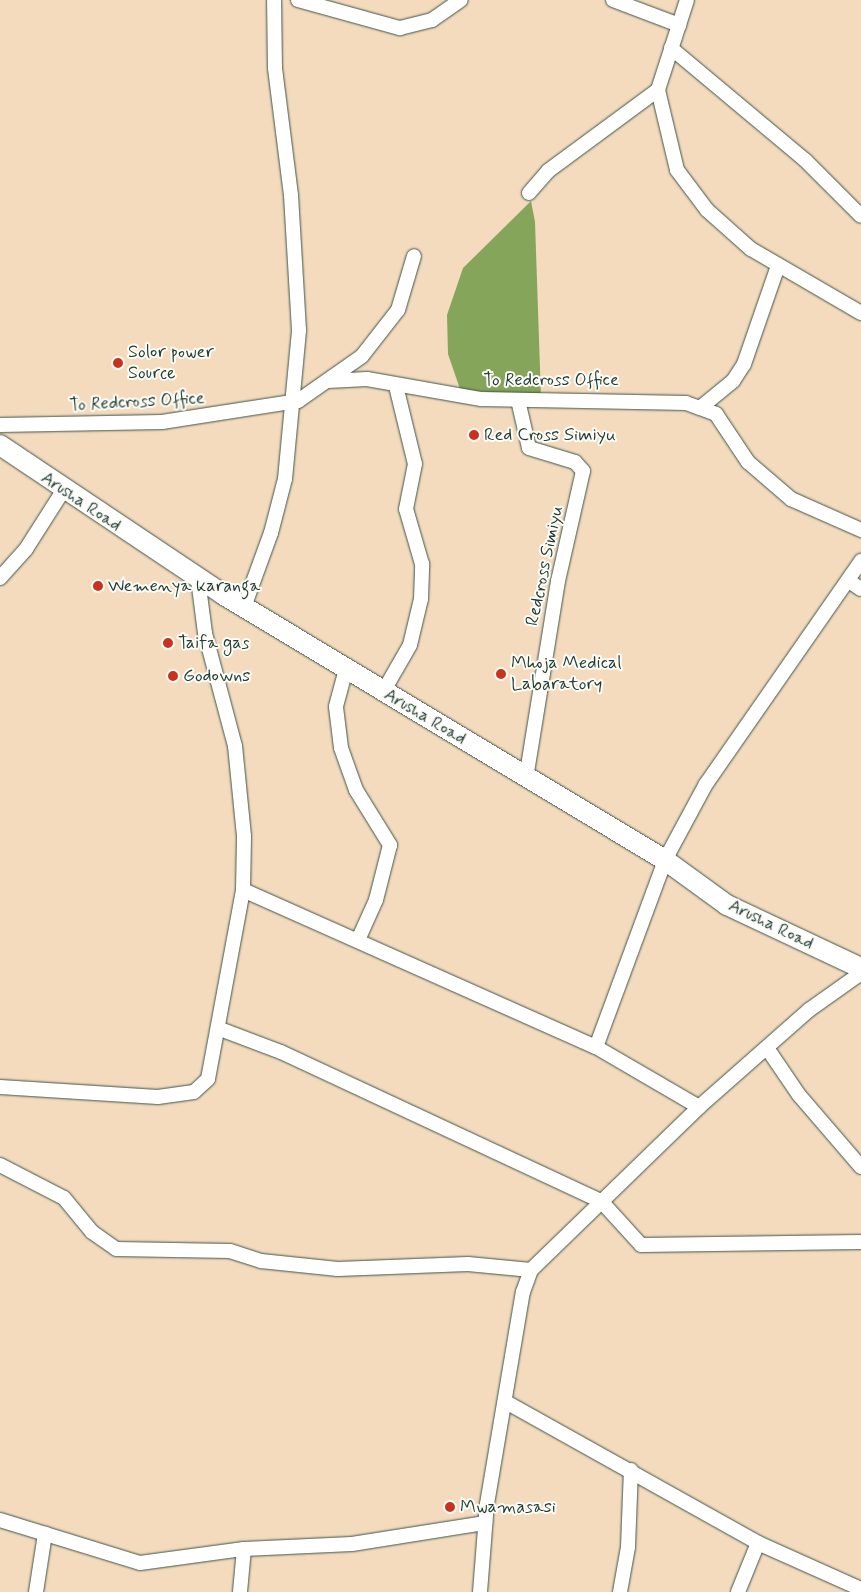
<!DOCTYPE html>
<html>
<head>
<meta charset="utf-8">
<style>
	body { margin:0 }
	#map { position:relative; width:861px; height:1592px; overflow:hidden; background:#f4dbbe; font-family:Mynerve,sans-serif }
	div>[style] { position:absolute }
	.forest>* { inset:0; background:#85a65a }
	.roads { filter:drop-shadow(0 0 1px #3f5549) drop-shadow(0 0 1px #3f5549) }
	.minor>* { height:14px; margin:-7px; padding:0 7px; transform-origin:7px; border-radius:7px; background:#fff }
	.secondary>* { height:20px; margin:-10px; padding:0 10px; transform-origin:10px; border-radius:10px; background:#fff }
	.dots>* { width:14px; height:14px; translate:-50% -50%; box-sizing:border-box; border:2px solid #fdfcf7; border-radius:50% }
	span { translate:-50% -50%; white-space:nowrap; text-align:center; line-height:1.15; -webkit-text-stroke:4px #fdfcf7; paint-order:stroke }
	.poi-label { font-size:18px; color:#1f3d34 }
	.left { translate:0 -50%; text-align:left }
	.street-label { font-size:18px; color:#1f3d34 }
</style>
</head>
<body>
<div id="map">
	<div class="forest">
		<div style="clip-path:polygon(531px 201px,535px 222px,541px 398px,460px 389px,448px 354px,447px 315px,463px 268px)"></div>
	</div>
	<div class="roads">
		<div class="minor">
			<div style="left:298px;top:0;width:106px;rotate:15.4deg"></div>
			<div style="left:400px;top:28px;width:33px;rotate:-14deg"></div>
			<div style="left:432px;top:20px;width:35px;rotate:-35deg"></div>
			<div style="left:613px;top:0;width:71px;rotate:20.7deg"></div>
			<div style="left:687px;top:0;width:95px;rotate:107.9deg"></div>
			<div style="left:658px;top:90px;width:82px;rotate:76.6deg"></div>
			<div style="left:677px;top:170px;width:50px;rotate:53.1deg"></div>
			<div style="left:707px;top:210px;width:59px;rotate:41.6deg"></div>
			<div style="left:751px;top:249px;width:127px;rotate:30.2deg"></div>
			<div style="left:671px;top:48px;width:175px;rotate:39.9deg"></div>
			<div style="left:805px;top:160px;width:79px;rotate:45deg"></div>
			<div style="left:529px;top:193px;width:29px;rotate:-49deg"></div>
			<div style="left:548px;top:171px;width:137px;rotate:-36.4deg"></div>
			<div style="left:328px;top:381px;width:39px;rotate:-3deg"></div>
			<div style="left:367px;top:379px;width:116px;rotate:10deg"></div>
			<div style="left:481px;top:399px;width:205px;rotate:1.1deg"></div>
			<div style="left:686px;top:403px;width:32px;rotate:20deg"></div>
			<div style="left:716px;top:414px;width:58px;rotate:56.3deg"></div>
			<div style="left:748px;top:462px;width:57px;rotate:40.7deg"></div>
			<div style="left:791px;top:499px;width:77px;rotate:23.9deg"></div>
			<div style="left:518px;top:400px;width:49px;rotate:77.1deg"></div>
			<div style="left:529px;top:448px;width:48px;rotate:16.9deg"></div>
			<div style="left:575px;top:462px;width:12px;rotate:48deg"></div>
			<div style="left:583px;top:471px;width:113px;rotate:102.8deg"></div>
			<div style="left:558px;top:581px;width:201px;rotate:99.2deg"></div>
			<div style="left:700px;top:408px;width:43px;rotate:-39.3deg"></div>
			<div style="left:733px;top:381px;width:20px;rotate:-57deg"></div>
			<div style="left:744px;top:364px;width:104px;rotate:-70.9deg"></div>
			<div style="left:0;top:425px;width:162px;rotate:-1.1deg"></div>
			<div style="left:162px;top:422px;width:138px;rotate:-8.8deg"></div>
			<div style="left:298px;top:401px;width:78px;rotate:-35.1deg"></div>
			<div style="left:362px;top:356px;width:58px;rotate:-52deg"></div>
			<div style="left:398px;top:310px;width:56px;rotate:-73.5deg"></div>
			<div style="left:0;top:578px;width:39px;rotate:-48deg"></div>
			<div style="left:26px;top:549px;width:69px;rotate:-57.5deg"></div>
			<div style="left:849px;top:581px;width:14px;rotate:34deg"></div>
			<div style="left:244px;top:607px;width:79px;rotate:-70deg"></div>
			<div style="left:271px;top:533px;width:56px;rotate:-75.5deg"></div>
			<div style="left:285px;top:479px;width:150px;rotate:-84.6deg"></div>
			<div style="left:299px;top:330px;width:135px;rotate:-93.4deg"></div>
			<div style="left:291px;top:195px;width:128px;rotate:-97.2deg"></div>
			<div style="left:275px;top:68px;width:68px;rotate:-90.8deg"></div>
			<div style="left:346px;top:669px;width:39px;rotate:105deg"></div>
			<div style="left:336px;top:707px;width:41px;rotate:83deg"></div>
			<div style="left:341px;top:748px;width:45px;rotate:70.3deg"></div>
			<div style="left:356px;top:790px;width:65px;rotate:58.3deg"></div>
			<div style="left:390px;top:845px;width:57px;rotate:104.3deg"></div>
			<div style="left:376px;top:900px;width:44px;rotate:114.2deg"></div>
			<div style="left:383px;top:692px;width:54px;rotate:-60.1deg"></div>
			<div style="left:410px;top:645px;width:47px;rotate:-76.6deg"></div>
			<div style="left:421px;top:599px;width:35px;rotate:-88deg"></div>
			<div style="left:422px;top:564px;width:57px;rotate:-106.2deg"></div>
			<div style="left:406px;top:509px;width:46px;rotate:-78.7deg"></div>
			<div style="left:415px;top:464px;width:80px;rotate:-103.7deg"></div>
			<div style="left:243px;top:890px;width:386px;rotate:24deg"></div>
			<div style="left:596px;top:1047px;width:119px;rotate:30.2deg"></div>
			<div style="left:220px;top:1029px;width:65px;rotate:20.7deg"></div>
			<div style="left:281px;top:1052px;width:353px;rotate:25deg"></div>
			<div style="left:601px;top:1201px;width:59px;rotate:47.7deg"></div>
			<div style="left:641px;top:1245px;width:220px;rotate:-0.8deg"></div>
			<div style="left:596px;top:1047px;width:199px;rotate:-69.7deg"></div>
			<div style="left:665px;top:860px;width:86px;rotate:-61.7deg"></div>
			<div style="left:706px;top:784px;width:272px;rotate:-55.2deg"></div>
			<div style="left:767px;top:1048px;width:57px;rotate:55.8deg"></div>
			<div style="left:799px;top:1095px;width:95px;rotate:49.3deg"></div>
			<div style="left:0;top:1087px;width:158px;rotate:3.6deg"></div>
			<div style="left:158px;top:1097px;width:36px;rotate:-8deg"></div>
			<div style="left:194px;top:1092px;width:19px;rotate:-43deg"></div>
			<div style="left:208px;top:1079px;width:192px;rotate:-79.5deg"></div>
			<div style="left:243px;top:890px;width:54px;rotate:-88.9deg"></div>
			<div style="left:244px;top:836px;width:90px;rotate:-95.7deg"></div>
			<div style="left:235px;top:746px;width:117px;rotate:-104.9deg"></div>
			<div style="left:205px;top:633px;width:54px;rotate:-97.4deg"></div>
			<div style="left:0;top:1165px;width:72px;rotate:27.3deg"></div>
			<div style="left:64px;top:1198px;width:44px;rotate:50.5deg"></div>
			<div style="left:92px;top:1232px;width:29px;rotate:35deg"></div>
			<div style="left:116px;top:1249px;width:114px;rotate:1deg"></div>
			<div style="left:230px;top:1251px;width:33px;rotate:18deg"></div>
			<div style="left:261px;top:1261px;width:77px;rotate:5.9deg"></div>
			<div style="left:338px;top:1269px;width:130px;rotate:-2.2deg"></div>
			<div style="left:468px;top:1264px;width:63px;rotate:5.4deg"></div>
			<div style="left:506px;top:1402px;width:289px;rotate:29.2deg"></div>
			<div style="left:758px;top:1543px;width:113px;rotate:24.1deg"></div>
			<div style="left:0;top:1520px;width:146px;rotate:17.1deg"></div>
			<div style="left:140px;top:1563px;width:105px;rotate:-7.7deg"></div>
			<div style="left:244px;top:1549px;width:108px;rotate:-2.7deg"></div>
			<div style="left:352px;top:1544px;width:135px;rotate:-9deg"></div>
			<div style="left:36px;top:1592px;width:59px;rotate:-81.2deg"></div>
			<div style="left:240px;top:1592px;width:43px;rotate:-84.7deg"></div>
			<div style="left:480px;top:1592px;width:88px;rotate:-85.5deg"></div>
			<div style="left:487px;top:1504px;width:215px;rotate:-80.4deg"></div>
			<div style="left:523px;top:1292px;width:23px;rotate:-70deg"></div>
			<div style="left:531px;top:1270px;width:234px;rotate:-44.1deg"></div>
			<div style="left:699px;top:1107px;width:147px;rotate:-41.4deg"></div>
			<div style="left:809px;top:1010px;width:64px;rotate:-35.4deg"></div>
			<div style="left:620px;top:1592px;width:46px;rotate:-79.9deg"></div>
			<div style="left:628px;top:1547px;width:77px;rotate:-87.8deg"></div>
			<div style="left:738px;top:1592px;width:53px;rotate:-67.8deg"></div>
		</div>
		<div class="secondary">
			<div style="left:0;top:445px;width:270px;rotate:33.8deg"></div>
			<div style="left:224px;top:595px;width:514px;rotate:31deg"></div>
			<div style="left:665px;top:860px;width:77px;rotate:36deg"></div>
			<div style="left:727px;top:905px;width:148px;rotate:25.2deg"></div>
		</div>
	</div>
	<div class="dots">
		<div style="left:118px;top:363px;background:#c8321e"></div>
		<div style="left:474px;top:435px;background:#c8321e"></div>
		<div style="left:98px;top:586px;background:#c8321e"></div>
		<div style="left:168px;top:643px;background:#c8321e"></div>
		<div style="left:501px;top:674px;background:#c8321e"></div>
		<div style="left:173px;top:676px;background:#c8321e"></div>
		<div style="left:450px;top:1507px;background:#c8321e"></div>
	</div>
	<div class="poi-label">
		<span class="left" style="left:128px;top:363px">Solor power<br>Source</span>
		<span class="left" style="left:484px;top:435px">Red Cross Simiyu</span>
		<span class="left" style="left:108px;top:586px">Wemenya karanga</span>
		<span class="left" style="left:178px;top:643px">Taifa gas</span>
		<span class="left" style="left:511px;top:674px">Mhoja Medical<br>Labaratory</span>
		<span class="left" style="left:183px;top:676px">Godowns</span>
		<span class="left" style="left:460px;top:1507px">Mwamasasi</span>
	</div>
	<div class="street-label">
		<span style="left:551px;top:380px">To Redcross Office</span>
		<span style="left:137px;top:402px;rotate:-3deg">To Redcross Office</span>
		<span style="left:81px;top:502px;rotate:34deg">Arusha Road</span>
		<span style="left:545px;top:566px;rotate:-78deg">Redcross Simiyu</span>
		<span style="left:425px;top:717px;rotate:31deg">Arusha Road</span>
		<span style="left:771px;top:925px;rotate:26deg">Arusha Road</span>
	</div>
</div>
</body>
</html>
